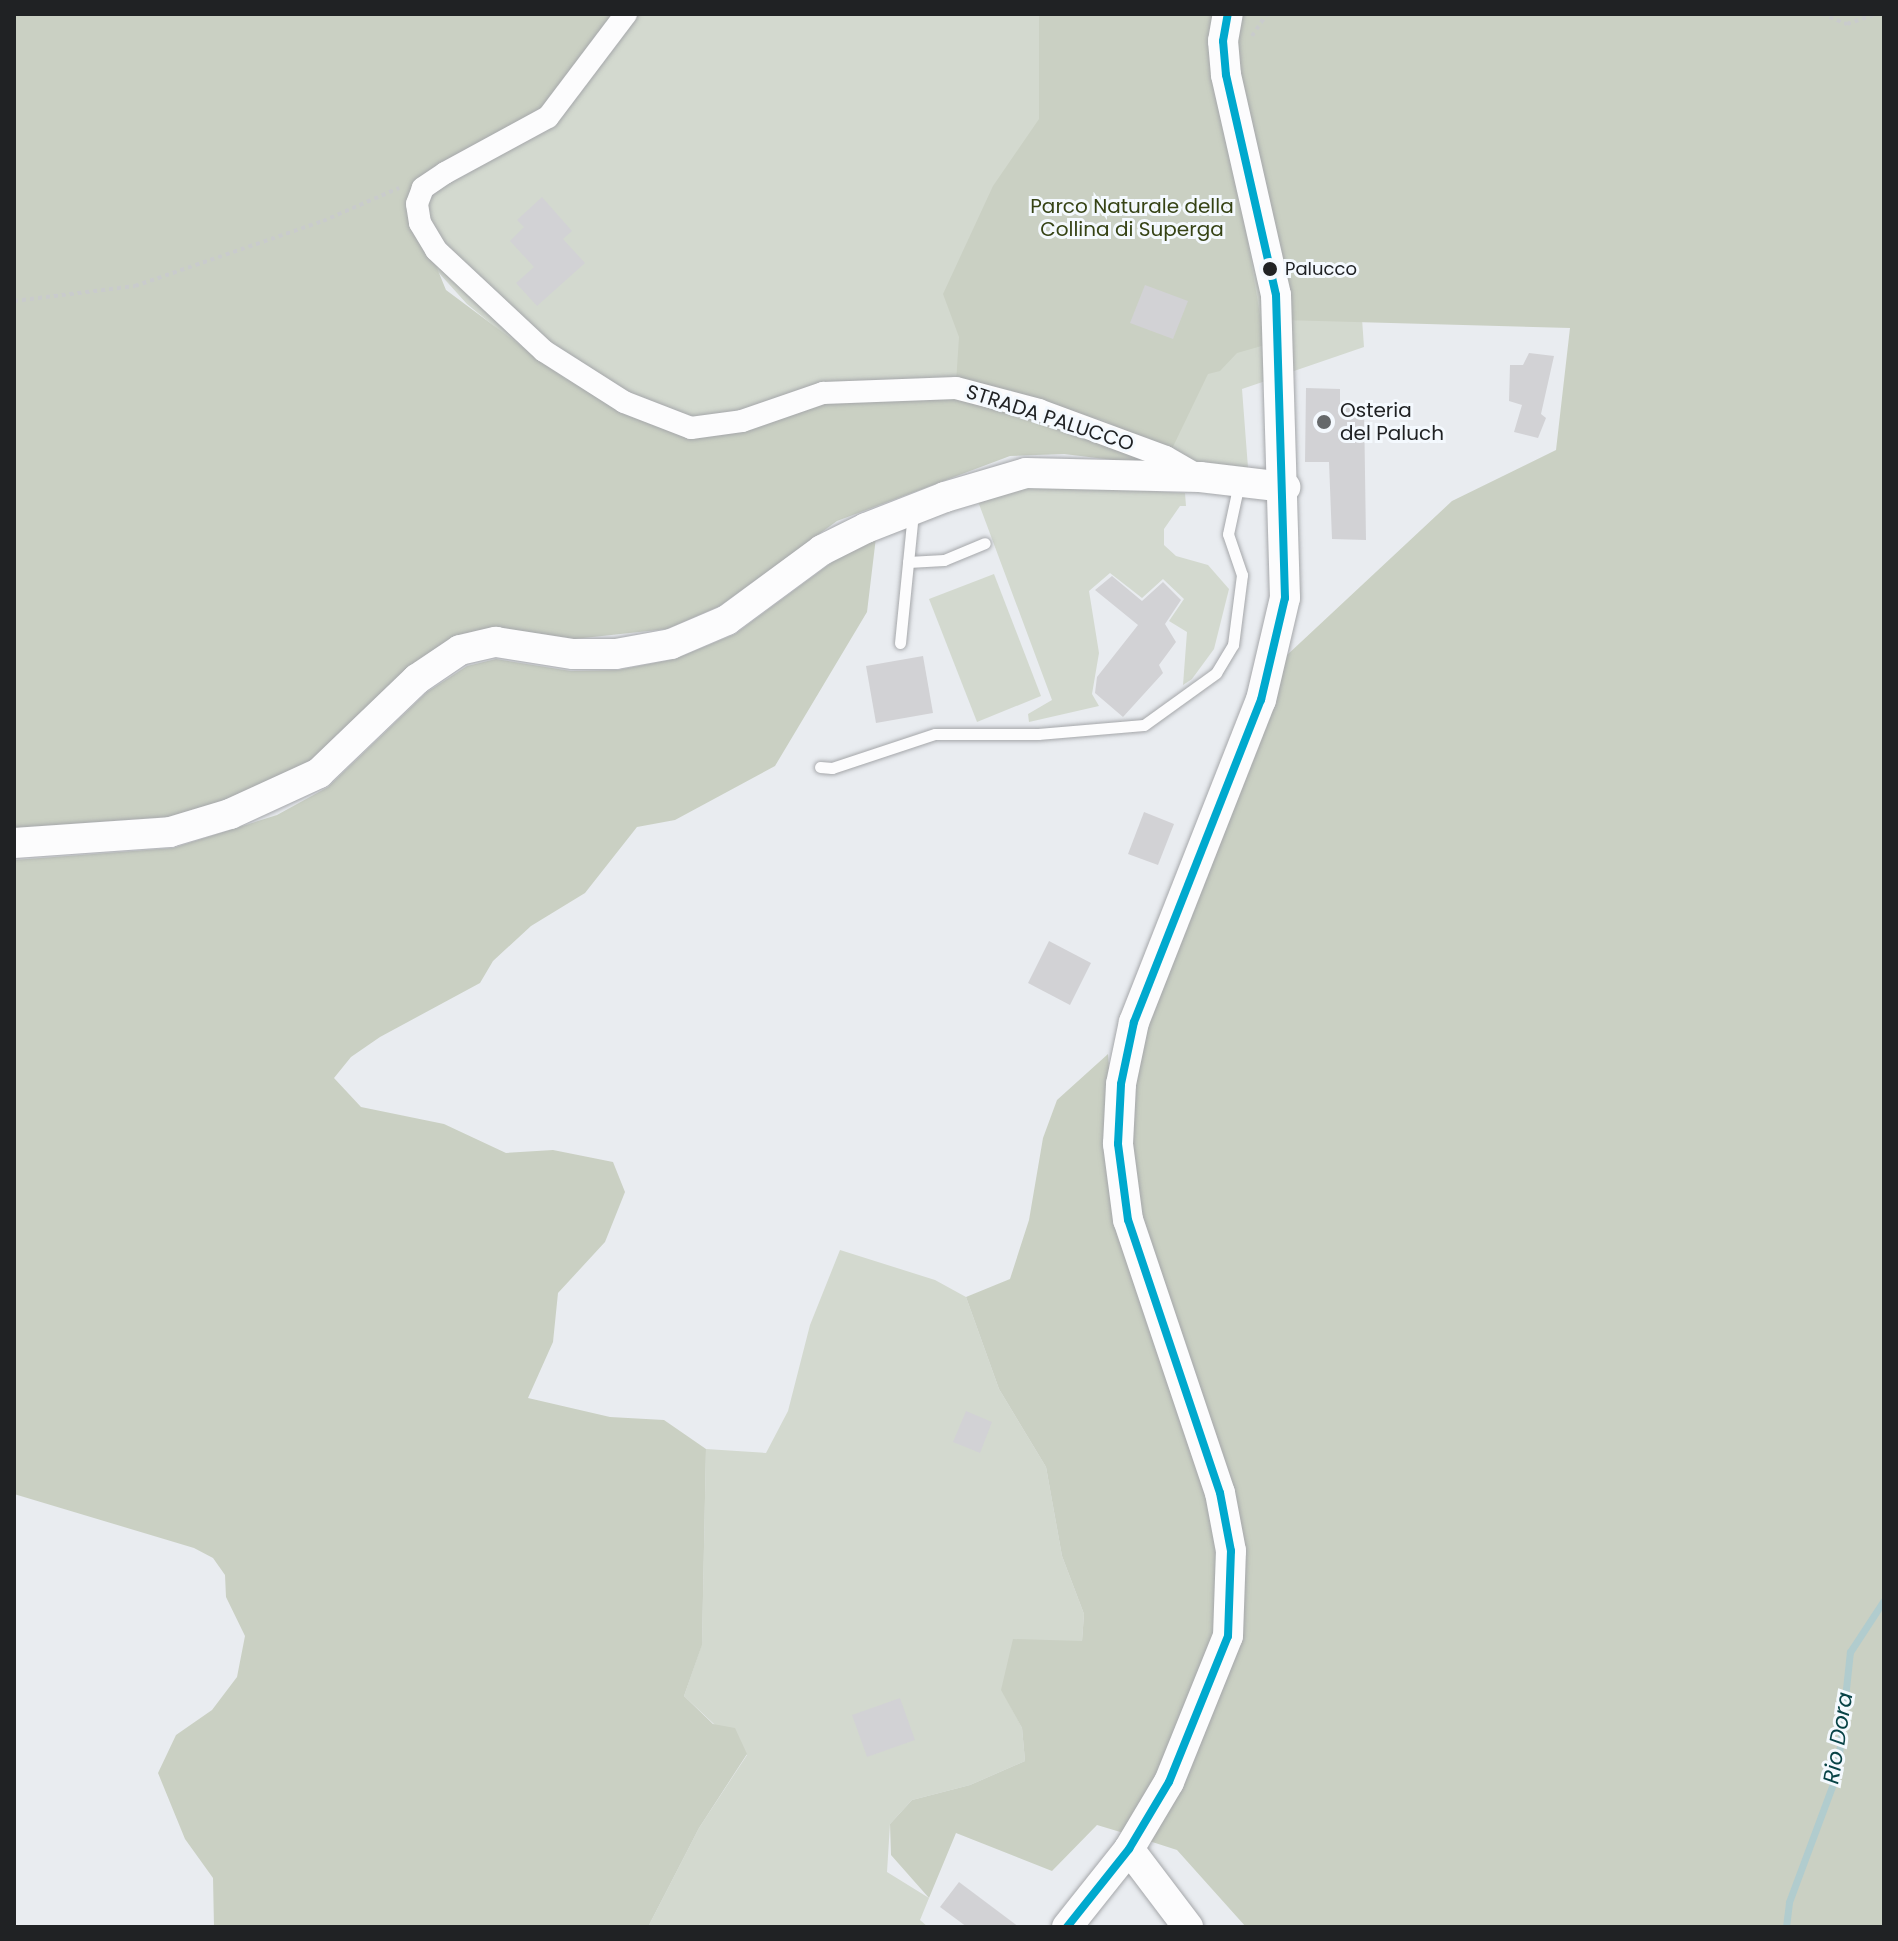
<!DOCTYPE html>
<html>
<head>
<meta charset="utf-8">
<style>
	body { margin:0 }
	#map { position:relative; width:1898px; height:1941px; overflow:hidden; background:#e9ecf0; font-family:Poppins,sans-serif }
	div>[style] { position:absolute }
	.green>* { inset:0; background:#d3d9cf }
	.forest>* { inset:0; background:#cad0c3 }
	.stream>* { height:7px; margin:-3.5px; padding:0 3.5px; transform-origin:3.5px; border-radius:3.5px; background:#b1ccce }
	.building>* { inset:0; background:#d2d2d5 }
	.path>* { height:4px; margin-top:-2px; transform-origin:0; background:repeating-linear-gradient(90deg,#c9cbcc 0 4px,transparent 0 8px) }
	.roads { filter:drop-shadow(0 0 2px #a5a7aa) drop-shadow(0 0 2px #a5a7aa) }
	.lane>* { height:11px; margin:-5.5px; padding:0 5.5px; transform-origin:5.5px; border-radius:5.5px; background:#fcfcfd }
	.street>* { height:22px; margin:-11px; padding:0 11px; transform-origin:11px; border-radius:11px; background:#fcfcfd }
	.secondary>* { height:30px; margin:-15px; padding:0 15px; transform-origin:15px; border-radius:15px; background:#fcfcfd }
	.bus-1>* { height:8px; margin:-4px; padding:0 4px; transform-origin:4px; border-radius:4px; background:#00a9ce }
	.dots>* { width:22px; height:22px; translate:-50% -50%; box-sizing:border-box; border:4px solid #f4f9fe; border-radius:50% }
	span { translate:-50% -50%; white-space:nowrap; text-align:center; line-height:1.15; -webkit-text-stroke:6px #f4f9fe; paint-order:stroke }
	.bus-label { font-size:18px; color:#202224 }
	.left { translate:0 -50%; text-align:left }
	.park-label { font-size:20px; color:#364315 }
	.poi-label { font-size:20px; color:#202224 }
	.street-label { font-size:20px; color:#202224 }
	.water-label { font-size:22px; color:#074346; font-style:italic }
	.frame { position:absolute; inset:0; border:16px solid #202224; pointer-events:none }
</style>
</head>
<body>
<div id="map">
	<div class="green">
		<div style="clip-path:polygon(205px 14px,1394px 14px,1357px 247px,1364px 347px,1242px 389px,1249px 481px,956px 383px,690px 422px,626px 419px,551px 373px,467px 304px)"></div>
		<div style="clip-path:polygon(1025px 484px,1185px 493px,1186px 506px,1180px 506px,1164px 529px,1164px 545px,1176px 556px,1208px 565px,1229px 589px,1214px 649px,1192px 679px,1183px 685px,1187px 632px,1169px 621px,1184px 599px,1163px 579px,1142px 598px,1110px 573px,1089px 591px,1099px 653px,1092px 694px,1099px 706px,1029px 722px,1028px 714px,1052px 700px,976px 496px)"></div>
		<div style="clip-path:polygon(994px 574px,1041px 696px,977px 722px,929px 599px)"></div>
		<div style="clip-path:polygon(840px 1250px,935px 1280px,966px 1297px,999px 1389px,1046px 1467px,1062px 1556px,1084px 1614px,1082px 1641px,1050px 1643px,1002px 1690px,1022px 1728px,1025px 1761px,970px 1785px,912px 1800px,890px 1824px,887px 1872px,929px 1898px,920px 1920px,928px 1927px,648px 1927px,699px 1828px,747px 1755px,684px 1696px,702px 1644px,706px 1449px,766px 1453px,788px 1411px,810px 1325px)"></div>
	</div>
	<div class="forest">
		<div style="clip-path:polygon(14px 14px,613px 14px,562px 95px,409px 200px,446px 290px,565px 379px,690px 431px,827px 393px,955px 391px,1140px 453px,1138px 463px,1064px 454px,1010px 456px,837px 521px,720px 606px,667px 629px,574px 639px,495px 627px,454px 636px,407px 668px,310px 761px,226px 800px,168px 817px,14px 828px)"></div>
		<div style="clip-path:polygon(1039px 14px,1218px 14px,1240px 196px,1265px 345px,1237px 353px,1220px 371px,1208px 374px,1169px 455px,1104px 420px,956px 383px,959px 337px,943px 294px,993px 186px,1039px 119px)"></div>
		<div style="clip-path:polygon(1237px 14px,1884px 14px,1884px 1927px,1246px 1927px,1177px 1850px,1143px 1839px,1241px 1589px,1137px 1217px,1123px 1067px,1286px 656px,1452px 501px,1556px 450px,1570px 328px,1283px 320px,1234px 73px)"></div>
		<div style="clip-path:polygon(877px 529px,867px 612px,775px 766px,675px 820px,637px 827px,585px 893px,531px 926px,493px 961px,480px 983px,380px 1037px,351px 1057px,334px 1078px,361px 1107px,444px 1124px,506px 1153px,553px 1150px,613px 1162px,625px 1192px,605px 1242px,558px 1293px,553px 1342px,528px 1398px,610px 1417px,664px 1420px,706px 1449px,702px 1645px,684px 1696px,713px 1724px,735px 1728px,747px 1754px,699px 1828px,648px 1927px,214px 1927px,213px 1878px,185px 1839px,158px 1773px,176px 1735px,212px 1710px,237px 1677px,245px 1636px,226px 1597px,225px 1575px,213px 1558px,194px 1548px,14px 1494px,14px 860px,173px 848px,277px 815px,328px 787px,427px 692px,467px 666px,496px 659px,571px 671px,618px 670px,675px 659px,735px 634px)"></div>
		<div style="clip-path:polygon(1108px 1054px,1119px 1205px,1212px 1495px,1223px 1635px,1196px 1705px,1127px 1834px,1097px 1825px,1052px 1871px,956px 1833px,929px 1898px,891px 1855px,890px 1824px,912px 1800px,970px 1785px,1025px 1761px,1022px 1728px,1001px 1690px,1013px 1639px,1082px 1641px,1084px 1614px,1062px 1556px,1046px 1467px,999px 1389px,966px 1297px,1010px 1279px,1029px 1220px,1043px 1138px,1057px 1100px)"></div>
	</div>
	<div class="stream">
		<div style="left:1786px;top:1927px;width:25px;rotate:-83deg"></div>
		<div style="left:1789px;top:1902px;width:138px;rotate:-69.6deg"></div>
		<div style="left:1837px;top:1773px;width:122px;rotate:-83.9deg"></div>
		<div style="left:1850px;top:1652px;width:62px;rotate:-56.8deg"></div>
	</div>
	<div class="building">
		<div style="clip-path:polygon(542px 197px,572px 231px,563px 239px,585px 263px,537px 306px,516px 283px,534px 267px,510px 241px,524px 227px,517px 220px)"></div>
		<div style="clip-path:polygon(1145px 285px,1188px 301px,1173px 339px,1130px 323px)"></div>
		<div style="clip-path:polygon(1529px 353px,1554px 356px,1541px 414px,1546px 418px,1538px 438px,1514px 432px,1522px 405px,1509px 401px,1510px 365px,1523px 365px)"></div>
		<div style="clip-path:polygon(1306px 388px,1340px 389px,1340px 404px,1364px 404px,1366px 540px,1332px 539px,1329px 462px,1305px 462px)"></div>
		<div style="clip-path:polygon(1112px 576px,1142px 601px,1163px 582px,1181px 600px,1165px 624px,1176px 642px,1159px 665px,1163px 673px,1123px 717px,1095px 693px,1097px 677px,1138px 625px,1095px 590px)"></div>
		<div style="clip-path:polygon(923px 656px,933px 713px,876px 723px,866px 666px)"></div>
		<div style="clip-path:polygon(1144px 812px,1174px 824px,1158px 865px,1128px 854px)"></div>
		<div style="clip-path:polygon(1049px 941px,1091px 963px,1070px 1005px,1028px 983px)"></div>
		<div style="clip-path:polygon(966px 1411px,992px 1422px,980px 1453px,953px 1442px)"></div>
		<div style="clip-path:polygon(900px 1698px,915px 1740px,867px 1757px,852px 1715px)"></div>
		<div style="clip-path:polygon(959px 1882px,1019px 1927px,967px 1927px,940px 1907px)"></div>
	</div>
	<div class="path">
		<div style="left:1822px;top:14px;width:27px;rotate:22deg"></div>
		<div style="left:1847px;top:24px;width:31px;rotate:-19deg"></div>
		<div style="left:1252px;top:36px;width:27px;rotate:-56deg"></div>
		<div style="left:14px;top:301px;width:122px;rotate:-7.1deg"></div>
		<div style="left:135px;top:286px;width:199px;rotate:-19.1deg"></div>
		<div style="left:323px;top:221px;width:83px;rotate:-23.5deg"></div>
	</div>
	<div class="roads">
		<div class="lane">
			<div style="left:908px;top:562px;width:36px;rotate:-3deg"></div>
			<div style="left:944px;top:560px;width:44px;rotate:-22.5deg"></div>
			<div style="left:900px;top:643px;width:131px;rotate:-84.3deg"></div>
			<div style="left:820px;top:767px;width:12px;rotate:5deg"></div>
			<div style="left:832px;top:768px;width:108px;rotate:-18.3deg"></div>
			<div style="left:935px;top:734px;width:103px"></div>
			<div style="left:1038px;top:734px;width:106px;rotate:-4.9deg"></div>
			<div style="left:1144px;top:725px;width:89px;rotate:-35.8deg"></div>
			<div style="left:1216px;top:673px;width:33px;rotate:-59deg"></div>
			<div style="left:1233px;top:645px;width:71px;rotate:-82.7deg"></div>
			<div style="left:1242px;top:575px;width:43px;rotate:-108.9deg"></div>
			<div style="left:1228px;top:534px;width:52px;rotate:-77.8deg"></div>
		</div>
		<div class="street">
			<div style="left:626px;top:14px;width:129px;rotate:127.1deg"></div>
			<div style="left:548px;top:117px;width:117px;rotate:151.5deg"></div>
			<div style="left:445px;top:173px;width:27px;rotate:146deg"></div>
			<div style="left:423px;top:188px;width:17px;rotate:111deg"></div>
			<div style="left:417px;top:204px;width:19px;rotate:81deg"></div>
			<div style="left:420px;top:223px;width:31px;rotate:59deg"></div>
			<div style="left:436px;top:250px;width:148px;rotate:43.1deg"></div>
			<div style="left:544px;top:351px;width:95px;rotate:32.5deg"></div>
			<div style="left:624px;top:402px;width:72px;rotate:21.2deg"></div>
			<div style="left:691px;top:428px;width:51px;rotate:-7.8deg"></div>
			<div style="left:742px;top:421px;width:86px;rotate:-19.1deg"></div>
			<div style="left:823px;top:393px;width:133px;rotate:-2.2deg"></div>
			<div style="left:956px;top:388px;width:86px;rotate:14.8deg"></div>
			<div style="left:1039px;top:410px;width:135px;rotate:20.3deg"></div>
			<div style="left:1166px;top:457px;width:38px;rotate:30deg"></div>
		</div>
		<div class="secondary">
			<div style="left:14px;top:843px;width:156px;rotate:-4deg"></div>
			<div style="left:170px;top:832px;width:63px;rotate:-16.7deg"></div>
			<div style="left:230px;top:814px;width:98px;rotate:-24.7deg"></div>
			<div style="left:319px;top:773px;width:136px;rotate:-43.8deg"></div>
			<div style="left:417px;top:679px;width:52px;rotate:-34deg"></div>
			<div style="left:460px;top:650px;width:37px;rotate:-13deg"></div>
			<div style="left:496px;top:642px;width:78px;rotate:8.9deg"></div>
			<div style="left:573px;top:654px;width:43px"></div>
			<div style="left:616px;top:654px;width:56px;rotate:-10.3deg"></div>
			<div style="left:671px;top:644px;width:61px;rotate:-23.2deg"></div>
			<div style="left:727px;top:620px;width:118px;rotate:-36.4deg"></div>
			<div style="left:822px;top:550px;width:49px;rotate:-26.6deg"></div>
			<div style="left:866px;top:528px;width:85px;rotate:-21.4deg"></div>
			<div style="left:945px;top:497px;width:84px;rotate:-16.5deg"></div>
			<div style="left:1026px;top:473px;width:174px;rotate:1.3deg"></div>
			<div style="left:1200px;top:477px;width:86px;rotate:6.7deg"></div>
			<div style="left:1129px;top:1849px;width:98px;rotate:52.9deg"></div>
			<div style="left:1067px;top:1927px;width:100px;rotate:-51.5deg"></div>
			<div style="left:1129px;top:1849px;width:78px;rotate:-59.2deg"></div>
			<div style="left:1169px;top:1782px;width:157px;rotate:-68deg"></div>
			<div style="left:1228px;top:1636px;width:85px;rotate:-88deg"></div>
			<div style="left:1231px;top:1551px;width:59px;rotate:-100.7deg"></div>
			<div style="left:1220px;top:1493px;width:288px;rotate:-108.6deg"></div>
			<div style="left:1128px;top:1220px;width:77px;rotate:-97.5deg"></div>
			<div style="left:1118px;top:1144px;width:60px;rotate:-87.1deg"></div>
			<div style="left:1121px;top:1084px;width:63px;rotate:-78.2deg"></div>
			<div style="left:1134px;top:1022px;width:346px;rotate:-68.5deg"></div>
			<div style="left:1261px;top:700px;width:105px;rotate:-76.8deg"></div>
			<div style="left:1285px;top:598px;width:303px;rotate:-91.7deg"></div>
			<div style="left:1276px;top:295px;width:226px;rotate:-102.8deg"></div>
			<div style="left:1226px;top:75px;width:34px;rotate:-95deg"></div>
			<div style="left:1223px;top:41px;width:27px;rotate:-80deg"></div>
		</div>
	</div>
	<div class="bus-1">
		<div style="left:1067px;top:1927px;width:100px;rotate:-51.5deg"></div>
		<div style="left:1129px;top:1849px;width:78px;rotate:-59.2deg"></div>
		<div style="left:1169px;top:1782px;width:157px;rotate:-68deg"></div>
		<div style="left:1228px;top:1636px;width:85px;rotate:-88deg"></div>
		<div style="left:1231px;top:1551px;width:59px;rotate:-100.7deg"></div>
		<div style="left:1220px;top:1493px;width:288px;rotate:-108.6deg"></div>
		<div style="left:1128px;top:1220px;width:77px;rotate:-97.5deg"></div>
		<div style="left:1118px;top:1144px;width:60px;rotate:-87.1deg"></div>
		<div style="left:1121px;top:1084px;width:63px;rotate:-78.2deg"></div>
		<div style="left:1134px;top:1022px;width:346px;rotate:-68.5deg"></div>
		<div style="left:1261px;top:700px;width:105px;rotate:-76.8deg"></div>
		<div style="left:1285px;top:598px;width:303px;rotate:-91.7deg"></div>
		<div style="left:1276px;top:295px;width:226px;rotate:-102.8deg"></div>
		<div style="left:1226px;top:75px;width:34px;rotate:-95deg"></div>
		<div style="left:1223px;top:41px;width:27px;rotate:-80deg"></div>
	</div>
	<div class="dots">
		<div style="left:1270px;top:269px;background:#202224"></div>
		<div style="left:1324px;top:422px;background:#66696b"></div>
	</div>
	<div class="bus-label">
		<span class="left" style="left:1285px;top:269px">Palucco</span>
	</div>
	<div class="park-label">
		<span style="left:1132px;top:218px">Parco Naturale della<br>Collina di Superga</span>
	</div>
	<div class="poi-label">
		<span class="left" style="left:1340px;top:422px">Osteria<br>del Paluch</span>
	</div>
	<div class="street-label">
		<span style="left:1050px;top:418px;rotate:18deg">STRADA PALUCCO</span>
	</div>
	<div class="water-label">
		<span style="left:1838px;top:1738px;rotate:-81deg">Rio Dora</span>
	</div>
	<div class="frame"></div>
</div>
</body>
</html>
